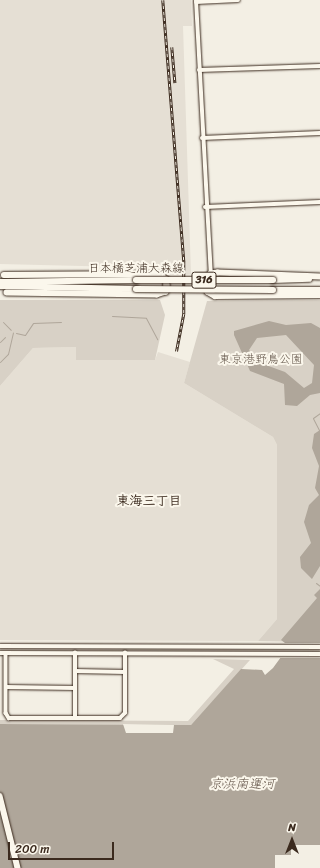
<!DOCTYPE html>
<html>
<head>
<meta charset="utf-8">
<style>
	body { margin:0 }
	#map { position:relative; width:320px; height:868px; overflow:hidden; background:#f3efe4; font-family:Sriracha,"Klee One",sans-serif }
	div>[style] { position:absolute }
	.built>* { inset:0; background:#e5dfd4 }
	.green>* { inset:0; background:#d8d1c6 }
	.water>* { inset:0; background:#afa69a }
	.pier>* { inset:0; background:#f3efe4 }
	.stream>* { height:1px; margin:-0.5px; padding:0 0.5px; transform-origin:0.5px; border-radius:0.5px; background:#afa69a }
	.roads { filter:drop-shadow(0 0 1px #3b2a1e) drop-shadow(0 0 1px #3b2a1e) }
	.minor>* { height:3.5px; margin:-1.75px; padding:0 1.75px; transform-origin:1.75px; border-radius:1.75px; background:#fbf7ec }
	.tertiary>* { height:4px; margin:-2px; padding:0 2px; transform-origin:2px; border-radius:2px; background:#fbf7ec }
	.primary>* { height:5.5px; margin:-2.75px; padding:0 2.75px; transform-origin:2.75px; border-radius:2.75px; background:#fbf7ec }
	.trunk>* { height:5.5px; margin:-2.75px; padding:0 2.75px; transform-origin:2.75px; border-radius:2.75px; background:#fbf7ec }
	.rail>* { height:2.5px; margin-top:-1.25px; transform-origin:0; background:repeating-linear-gradient(90deg,#fbf7ec 0 3px,#3b2a1e 0 6px); box-sizing:border-box; border-block:1px solid #3b2a1e }
	.bridges { filter:drop-shadow(0 0 1px #3b2a1e) drop-shadow(0 0 1px #3b2a1e) }
	.primary-bridge>* { height:5.5px; margin:-2.75px; padding:0 2.75px; transform-origin:2.75px; border-radius:2.75px; background:#fbf7ec }
	span { translate:-50% -50%; white-space:nowrap; text-align:center; line-height:1.15; -webkit-text-stroke:4px #fbf7ec; paint-order:stroke }
	.shield-label span { padding:1px 3px; background:#fbf7ec; border:1px solid; border-radius:3px; -webkit-text-stroke-width:0 }
	.shield-label { font-size:11px; color:#3b2a1e; font-weight:700 }
	.street-label { font-size:12px; color:#3b2a1e }
	.park-label { font-size:12px; color:#625448 }
	.neighbourhood-label { font-size:13px; color:#3b2a1e; font-weight:700 }
	.water-label { font-size:13px; color:#645549; font-style:italic }
	.north { position:absolute; left:272px; top:820px; width:40px; height:40px; -webkit-text-stroke:3px #fbf7ec; paint-order:stroke; rotate:0deg; font-size:11px; font-weight:700; line-height:16px; text-align:center; color:#3b2a1e }
	.north::after { content:''; display:block; margin:auto; width:14px; height:18px; background:#3b2a1e; clip-path:polygon(50% 0,100% 100%,50% 72%,0 100%) }
	.scale { position:absolute; left:8px; top:842px; width:106px; height:18px; box-sizing:border-box; border:2px solid #3b2a1e; border-top:0; padding-left:5px; font-size:12px; line-height:14px; white-space:nowrap; color:#3b2a1e; -webkit-text-stroke:3px #fbf7ec; paint-order:stroke }
</style>
</head>
<body>
<div id="map">
	<div class="built">
		<div style="clip-path:polygon(0 0,191px 0,192px 26px,183px 26px,191px 274px,173px 275px,164px 268px,0 264px)"></div>
		<div style="clip-path:polygon(76px 347px,76px 360px,155px 360px,158px 352px,190px 362px,184px 383px,273px 437px,277px 445px,277px 619px,258px 641px,0 640px,0 386px,33px 348px)"></div>
	</div>
	<div class="green">
		<div style="clip-path:polygon(0 300px,160px 300px,165px 315px,155px 360px,76px 360px,76px 347px,33px 348px,0 386px)"></div>
		<div style="clip-path:polygon(320px 300px,320px 642px,258px 641px,277px 619px,277px 445px,273px 437px,184px 383px,207px 301px)"></div>
		<div style="clip-path:polygon(213px 659px,250px 660px,191px 725px,0 724px,0 720px,188px 721px,234px 669px)"></div>
	</div>
	<div class="water">
		<div style="clip-path:polygon(evenodd,269px 321px,286px 325px,311px 323px,320px 328px,320px 393px,310px 395px,297px 406px,285px 405px,284px 384px,250px 371px,234px 335px,234px 331px,269px 321px,286px 335px,314px 365px,312px 383px,304px 388px,285px 372px,263px 364px,249px 350px,257px 338px,286px 335px)"></div>
		<div style="clip-path:polygon(320px 430px,320px 566px,312px 579px,301px 568px,300px 557px,311px 543px,304px 522px,309px 505px,319px 495px,315px 488px,319px 466px,312px 448px,314px 434px)"></div>
		<div style="clip-path:polygon(320px 589px,320px 845px,291px 845px,291px 855px,275px 855px,275px 868px,0 868px,0 724px,191px 725px,241px 669px,262px 670px,265px 675px,273px 668px,289px 646px,281px 640px,317px 598px,314px 595px)"></div>
	</div>
	<div class="pier">
		<div style="clip-path:polygon(282px 643px,320px 643px,320px 658px,278px 658px,287px 646px)"></div>
		<div style="clip-path:polygon(123px 724px,174px 725px,173px 733px,126px 733px)"></div>
	</div>
	<div class="stream">
		<div style="left:112px;top:316px;width:34px;rotate:3deg"></div>
		<div style="left:146px;top:318px;width:24px;rotate:62deg"></div>
		<div style="left:3px;top:322px;width:11px;rotate:45deg"></div>
		<div style="left:16px;top:333px;width:9px;rotate:13deg"></div>
		<div style="left:25px;top:335px;width:14px;rotate:-56deg"></div>
		<div style="left:33px;top:323px;width:28px;rotate:-2deg"></div>
		<div style="left:0;top:342px;width:7px;rotate:-45deg"></div>
		<div style="left:0;top:362px;width:11px;rotate:-45deg"></div>
		<div style="left:8px;top:354px;width:22px;rotate:-77deg"></div>
		<div style="left:319px;top:430px;width:13px;rotate:-117deg"></div>
		<div style="left:313px;top:418px;width:9px;rotate:-36deg"></div>
		<div style="left:316px;top:583px;width:5px;rotate:37deg"></div>
	</div>
	<div class="roads">
		<div class="minor">
			<div style="left:6px;top:653px;width:60px;rotate:90deg"></div>
			<div style="left:6px;top:713px;width:6px;rotate:59deg"></div>
			<div style="left:9px;top:718px;width:111px"></div>
			<div style="left:120px;top:718px;width:7px;rotate:-45deg"></div>
			<div style="left:125px;top:713px;width:60px;rotate:-90deg"></div>
			<div style="left:75px;top:671px;width:50px;rotate:1.1deg"></div>
			<div style="left:6px;top:687px;width:69px;rotate:0.8deg"></div>
			<div style="left:75px;top:718px;width:65px;rotate:-90deg"></div>
		</div>
		<div class="tertiary">
			<div style="left:196px;top:0;width:274px;rotate:86.9deg"></div>
			<div style="left:196px;top:2px;width:42px;rotate:-2.7deg"></div>
			<div style="left:199px;top:70px;width:121px;rotate:-1.9deg"></div>
			<div style="left:202px;top:138px;width:118px;rotate:-2.4deg"></div>
			<div style="left:205px;top:207px;width:115px;rotate:-2.5deg"></div>
			<div style="left:0;top:646px;width:320px;rotate:0.2deg"></div>
			<div style="left:0;top:653px;width:320px;rotate:0.2deg"></div>
		</div>
		<div class="primary">
			<div style="left:4px;top:275px;width:154px;rotate:-0.4deg"></div>
			<div style="left:158px;top:274px;width:9px;rotate:32deg"></div>
			<div style="left:166px;top:279px;width:6px;rotate:81deg"></div>
			<div style="left:167px;top:285px;width:7px;rotate:98deg"></div>
			<div style="left:166px;top:292px;width:9px;rotate:162deg"></div>
			<div style="left:157px;top:295px;width:150px;rotate:-179.2deg"></div>
			<div style="left:320px;top:277px;width:102px;rotate:-177.8deg"></div>
			<div style="left:218px;top:273px;width:7px;rotate:172deg"></div>
			<div style="left:211px;top:274px;width:11px;rotate:117deg"></div>
			<div style="left:206px;top:284px;width:8px;rotate:76deg"></div>
			<div style="left:208px;top:292px;width:8px;rotate:30deg"></div>
			<div style="left:215px;top:296px;width:105px;rotate:-0.5deg"></div>
			<div style="left:273px;top:280px;width:36px;rotate:-2deg"></div>
			<div style="left:0;top:282px;width:136px;rotate:-0.8deg"></div>
			<div style="left:0;top:286px;width:136px;rotate:1.3deg"></div>
			<div style="left:273px;top:290px;width:47px"></div>
		</div>
		<div class="trunk">
			<div style="left:0;top:796px;width:74px;rotate:76deg"></div>
		</div>
	</div>
	<div class="rail">
		<div style="left:163px;top:0;width:263px;rotate:85.4deg"></div>
		<div style="left:184px;top:262px;width:52px;rotate:90deg"></div>
		<div style="left:184px;top:314px;width:38px;rotate:101deg"></div>
		<div style="left:172px;top:47px;width:36px;rotate:85deg"></div>
	</div>
	<div class="bridges">
		<div class="primary-bridge">
			<div style="left:136px;top:280px;width:137px"></div>
			<div style="left:136px;top:289px;width:137px;rotate:0.4deg"></div>
		</div>
	</div>
	<div class="shield-label">
		<span style="left:204px;top:280px">316</span>
	</div>
	<div class="street-label">
		<span style="left:136px;top:269px">日本橋芝浦大森線</span>
	</div>
	<div class="park-label">
		<span style="left:261px;top:360px">東京港野鳥公園</span>
	</div>
	<div class="neighbourhood-label">
		<span style="left:149px;top:501px">東海三丁目</span>
	</div>
	<div class="water-label">
		<span style="left:242px;top:784px">京浜南運河</span>
	</div>
	<div class="north">N</div>
	<div class="scale">200 m</div>
</div>
</body>
</html>
